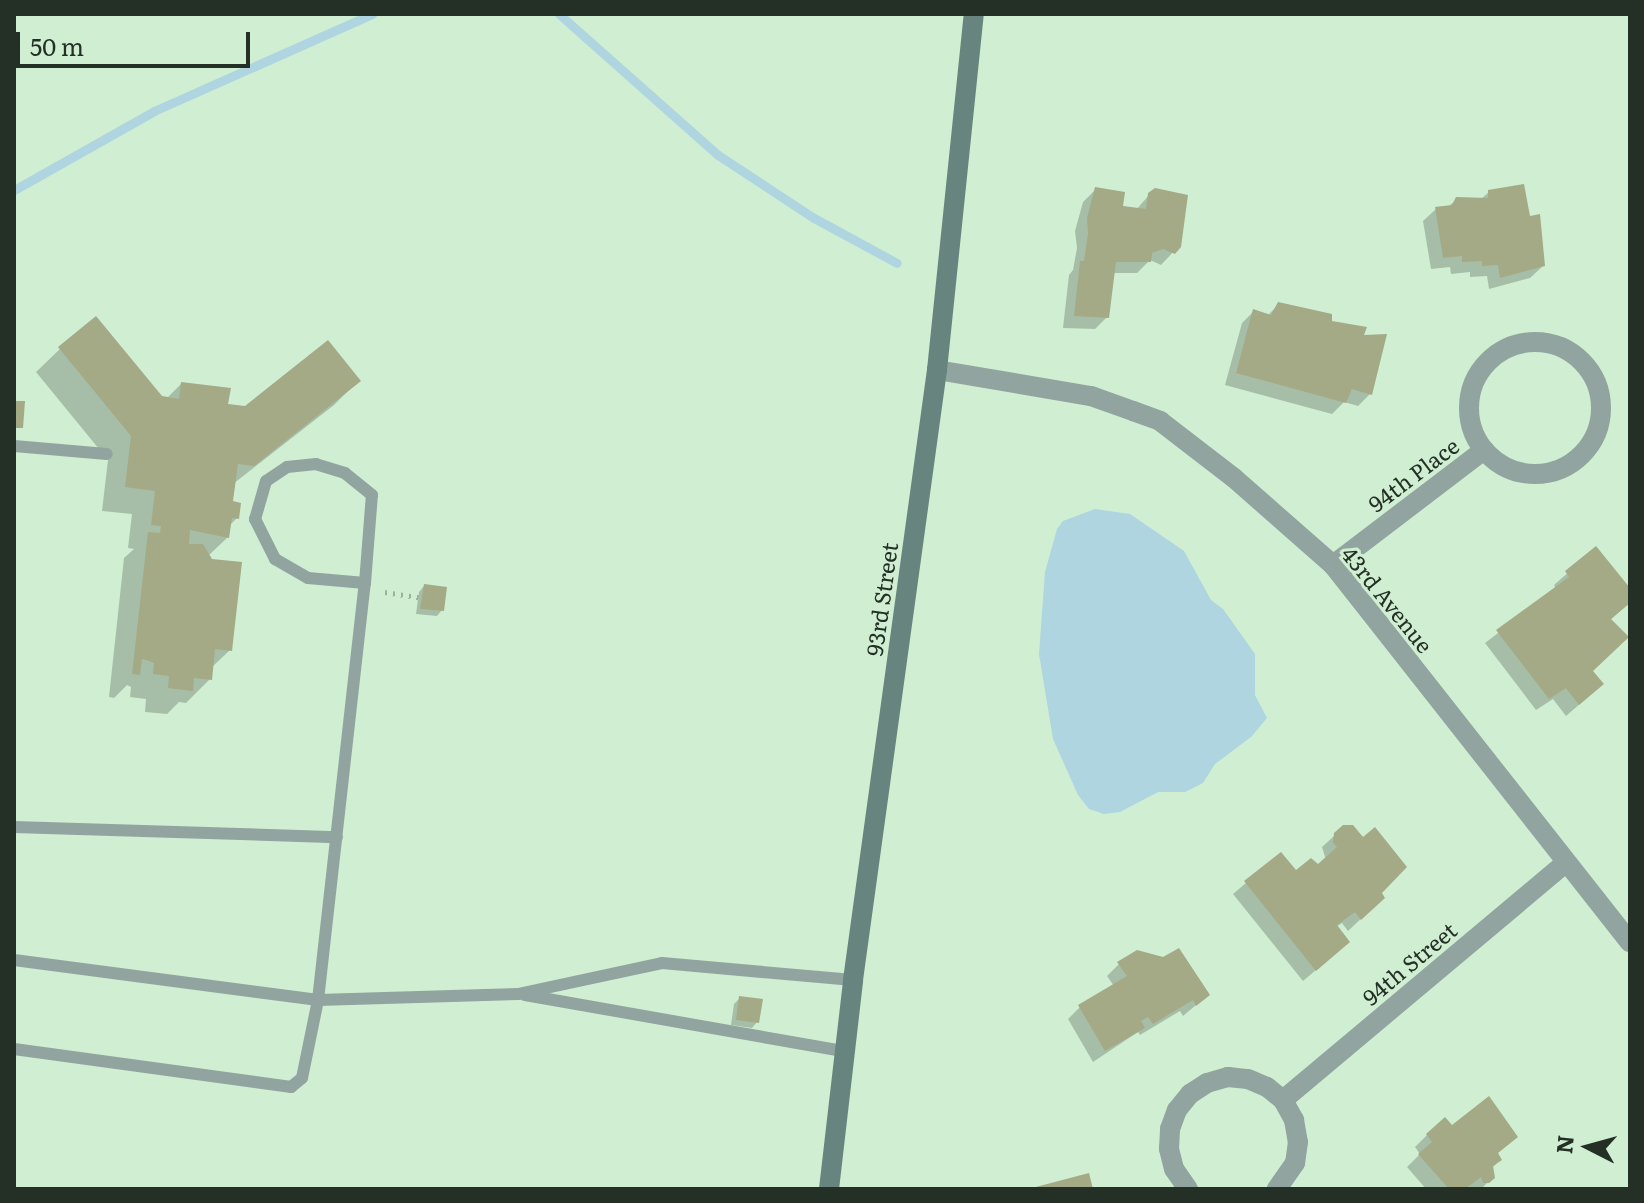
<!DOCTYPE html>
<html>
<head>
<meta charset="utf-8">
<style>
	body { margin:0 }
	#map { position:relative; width:1644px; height:1203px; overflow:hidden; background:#d0eed2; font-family:Literata,serif }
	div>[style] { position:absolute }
	.water>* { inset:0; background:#aed5e0 }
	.shadow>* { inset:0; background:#0003 }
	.stream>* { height:9px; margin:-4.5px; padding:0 4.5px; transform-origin:4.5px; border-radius:4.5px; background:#aed5e0 }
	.building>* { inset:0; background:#a4a986 }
	.path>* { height:5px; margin-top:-2.5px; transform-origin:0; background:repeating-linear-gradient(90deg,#9ab29c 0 2px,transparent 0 8px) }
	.lane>* { height:12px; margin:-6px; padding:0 6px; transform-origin:6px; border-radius:6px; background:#91a4a0 }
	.street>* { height:20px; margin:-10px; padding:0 10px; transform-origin:10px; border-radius:10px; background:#91a4a0 }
	.street>.ring { margin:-10px; padding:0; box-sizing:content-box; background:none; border:20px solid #91a4a0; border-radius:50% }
	.secondary>* { height:20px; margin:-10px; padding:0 10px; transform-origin:10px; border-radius:10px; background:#68847f }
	span { translate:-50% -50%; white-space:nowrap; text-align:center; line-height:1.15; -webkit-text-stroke:6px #d0eed2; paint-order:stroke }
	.street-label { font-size:22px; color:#242f25 }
	.frame { position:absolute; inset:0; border:16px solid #242f25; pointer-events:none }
	.north { position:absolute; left:1548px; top:1107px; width:80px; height:80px; -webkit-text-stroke:6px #d0eed2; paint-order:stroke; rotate:276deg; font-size:22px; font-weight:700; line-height:32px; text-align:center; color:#242f25 }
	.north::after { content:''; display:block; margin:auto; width:28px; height:36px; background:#242f25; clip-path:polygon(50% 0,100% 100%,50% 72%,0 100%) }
	.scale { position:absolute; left:16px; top:32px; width:234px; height:36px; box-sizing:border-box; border:4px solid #242f25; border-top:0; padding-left:10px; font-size:24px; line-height:28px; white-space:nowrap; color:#242f25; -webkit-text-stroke:6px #d0eed2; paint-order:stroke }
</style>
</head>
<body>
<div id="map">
	<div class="water">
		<div style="clip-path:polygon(1095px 509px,1130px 514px,1184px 551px,1211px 600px,1223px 609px,1255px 654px,1255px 695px,1267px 718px,1251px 737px,1215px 764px,1203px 783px,1185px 792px,1158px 792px,1120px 812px,1104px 814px,1089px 809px,1078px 795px,1053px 739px,1039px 654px,1045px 572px,1057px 529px,1063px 521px)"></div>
	</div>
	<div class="shadow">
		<div style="clip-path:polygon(1095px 190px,1121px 208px,1136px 210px,1149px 195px,1179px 246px,1161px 265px,1150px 260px,1137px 273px,1113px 273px,1107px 317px,1095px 329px,1063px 328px,1069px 275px,1073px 270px,1077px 248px,1075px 231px,1083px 202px)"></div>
		<div style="clip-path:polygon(1489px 192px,1529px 218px,1543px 266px,1530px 278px,1489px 289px,1487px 276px,1470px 277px,1470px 272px,1451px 274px,1450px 267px,1431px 269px,1423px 221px,1436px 209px,1448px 207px,1457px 199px,1481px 199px)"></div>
		<div style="clip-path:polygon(1279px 304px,1361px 337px,1370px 394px,1358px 406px,1344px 402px,1332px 414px,1225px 385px,1242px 323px,1254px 311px,1267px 316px)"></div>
		<div style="clip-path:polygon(60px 349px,161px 398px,166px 399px,181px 384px,226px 406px,245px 408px,358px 381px,334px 405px,233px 484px,231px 503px,237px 518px,229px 526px,228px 537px,208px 556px,230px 650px,211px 668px,210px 679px,186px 703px,179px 702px,167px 714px,145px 712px,146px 699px,130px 697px,131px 687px,127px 685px,114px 698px,109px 697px,124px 558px,134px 549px,128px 548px,132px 514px,102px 511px,108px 460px,36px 372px)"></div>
		<div style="clip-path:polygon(1595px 549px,1630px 591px,1630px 602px,1610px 620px,1591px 671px,1589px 696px,1566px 716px,1553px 699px,1536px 710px,1485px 643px,1556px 589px,1554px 585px)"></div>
		<div style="clip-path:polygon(424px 586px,442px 610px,437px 616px,416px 614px,419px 592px)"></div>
		<div style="clip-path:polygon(1344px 827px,1383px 898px,1348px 931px,1342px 923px,1336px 927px,1335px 954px,1303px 981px,1233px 894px,1280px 854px,1296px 873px,1318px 867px,1326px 860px,1322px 847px)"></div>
		<div style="clip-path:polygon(1119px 964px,1208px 995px,1183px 1016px,1180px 1011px,1140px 1035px,1138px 1032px,1093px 1062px,1068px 1019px,1080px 1007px,1114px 986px,1107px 976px)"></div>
		<div style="clip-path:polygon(740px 998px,757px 1022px,752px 1028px,731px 1025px,734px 1004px)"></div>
		<div style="clip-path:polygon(1452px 1128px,1496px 1154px,1500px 1160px,1492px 1168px,1493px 1177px,1481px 1189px,1426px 1189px,1407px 1167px,1420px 1154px,1415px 1147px,1427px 1135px)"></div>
	</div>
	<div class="stream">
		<div style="left:559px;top:14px;width:213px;rotate:41.6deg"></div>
		<div style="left:718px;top:155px;width:115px;rotate:33.3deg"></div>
		<div style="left:814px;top:218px;width:94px;rotate:28.5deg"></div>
		<div style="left:14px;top:190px;width:161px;rotate:-29.4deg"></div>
		<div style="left:154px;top:111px;width:239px;rotate:-24deg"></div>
	</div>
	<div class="building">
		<div style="clip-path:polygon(1524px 184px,1530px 216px,1540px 214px,1545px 266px,1500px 278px,1498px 265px,1482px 266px,1482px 261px,1462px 262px,1462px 256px,1443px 258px,1435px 207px,1452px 205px,1456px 197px,1488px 198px,1488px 190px)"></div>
		<div style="clip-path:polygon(1095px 187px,1125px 192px,1123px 206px,1146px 209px,1148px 193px,1155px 188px,1188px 195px,1181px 247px,1175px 254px,1163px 249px,1152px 253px,1151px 262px,1116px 262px,1109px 318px,1074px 316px,1080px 261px,1084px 261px,1088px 234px,1087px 218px)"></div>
		<div style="clip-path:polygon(1278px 302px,1332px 314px,1332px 321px,1367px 327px,1364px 335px,1387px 334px,1372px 395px,1352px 389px,1346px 403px,1236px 373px,1253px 309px,1271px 315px)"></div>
		<div style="clip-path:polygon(96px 316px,162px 396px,179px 399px,181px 382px,231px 388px,228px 404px,245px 406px,328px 340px,361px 381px,254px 466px,238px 464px,233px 501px,241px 503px,239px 519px,232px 518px,229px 538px,190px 530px,189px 544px,203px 544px,212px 559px,242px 562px,232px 651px,215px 649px,212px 680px,194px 678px,193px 691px,168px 688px,169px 676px,153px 674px,154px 663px,146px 660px,142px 659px,140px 675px,132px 674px,148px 532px,160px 533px,161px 526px,151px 525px,155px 491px,125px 487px,131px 436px,58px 347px)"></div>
		<div style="clip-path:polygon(14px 401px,25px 401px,23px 428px,14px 428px)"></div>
		<div style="clip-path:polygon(1596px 546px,1630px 588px,1630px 603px,1611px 619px,1629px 637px,1593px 671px,1604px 684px,1579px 705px,1566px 688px,1549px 699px,1496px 630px,1569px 577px,1565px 571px)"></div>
		<div style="clip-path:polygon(424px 584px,447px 587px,444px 611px,420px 609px)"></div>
		<div style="clip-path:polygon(1343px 825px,1353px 825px,1363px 837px,1375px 827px,1407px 867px,1382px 893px,1385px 898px,1361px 920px,1355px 912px,1337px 925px,1350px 942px,1316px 971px,1244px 881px,1281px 852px,1296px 870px,1311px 858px,1318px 864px,1337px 847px,1333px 843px,1334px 833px)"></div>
		<div style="clip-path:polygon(1179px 948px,1210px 995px,1196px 1006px,1193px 1000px,1153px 1024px,1148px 1017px,1141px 1021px,1145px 1028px,1105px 1051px,1078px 1005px,1127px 976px,1117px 962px,1137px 950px,1163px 957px)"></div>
		<div style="clip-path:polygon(739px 996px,763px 999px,759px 1023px,736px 1020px)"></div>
		<div style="clip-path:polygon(1489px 1096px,1518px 1137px,1498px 1153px,1502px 1160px,1493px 1166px,1495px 1178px,1489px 1183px,1483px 1183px,1481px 1177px,1465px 1189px,1449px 1189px,1418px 1154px,1432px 1142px,1426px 1134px,1445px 1117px,1452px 1125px)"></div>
		<div style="clip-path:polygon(1089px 1173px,1093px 1189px,1032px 1189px,1032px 1188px)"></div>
	</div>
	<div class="path">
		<div style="left:385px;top:592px;width:37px;rotate:9deg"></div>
	</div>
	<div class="lane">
		<div style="left:14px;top:446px;width:93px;rotate:4.9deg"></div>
		<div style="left:14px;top:827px;width:323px;rotate:1.8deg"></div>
		<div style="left:14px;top:960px;width:307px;rotate:7.5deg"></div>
		<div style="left:318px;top:1000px;width:200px;rotate:-1.7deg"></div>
		<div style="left:518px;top:994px;width:147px;rotate:-12.1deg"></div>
		<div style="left:662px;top:963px;width:192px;rotate:5.1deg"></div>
		<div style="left:525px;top:995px;width:324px;rotate:10deg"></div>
		<div style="left:14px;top:1049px;width:280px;rotate:7.8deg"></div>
		<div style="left:291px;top:1087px;width:14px;rotate:-39deg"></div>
		<div style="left:302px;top:1078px;width:80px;rotate:-78.4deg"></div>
		<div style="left:318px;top:1000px;width:414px;rotate:-83.6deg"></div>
		<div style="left:364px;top:589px;width:6px;rotate:-81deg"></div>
		<div style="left:365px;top:583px;width:88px;rotate:-85.5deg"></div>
		<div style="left:372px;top:495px;width:35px;rotate:-141deg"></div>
		<div style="left:345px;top:473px;width:30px;rotate:-163deg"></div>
		<div style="left:316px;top:464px;width:29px;rotate:174deg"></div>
		<div style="left:287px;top:467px;width:25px;rotate:146deg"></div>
		<div style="left:266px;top:481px;width:40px;rotate:106deg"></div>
		<div style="left:255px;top:519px;width:45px;rotate:63.4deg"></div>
		<div style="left:275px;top:559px;width:38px;rotate:30deg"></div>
		<div style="left:308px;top:578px;width:57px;rotate:5deg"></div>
	</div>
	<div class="street">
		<div class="ring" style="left:1469px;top:342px;width:112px;height:112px"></div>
		<div style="left:937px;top:370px;width:156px;rotate:9.6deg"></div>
		<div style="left:1091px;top:396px;width:45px;rotate:19.7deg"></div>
		<div style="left:1133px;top:411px;width:29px;rotate:20deg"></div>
		<div style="left:1160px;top:421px;width:93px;rotate:37.6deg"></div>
		<div style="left:1234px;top:478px;width:132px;rotate:41.3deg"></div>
		<div style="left:1333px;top:565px;width:480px;rotate:51.8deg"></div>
		<div style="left:1333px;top:565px;width:190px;rotate:-37.3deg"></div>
		<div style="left:1283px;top:1100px;width:368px;rotate:-40deg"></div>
		<div style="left:1188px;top:1189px;width:24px;rotate:-125deg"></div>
		<div style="left:1174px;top:1169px;width:21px;rotate:-104deg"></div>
		<div style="left:1169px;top:1149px;width:20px;rotate:-87deg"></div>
		<div style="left:1170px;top:1129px;width:20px;rotate:-70deg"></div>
		<div style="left:1177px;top:1110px;width:21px;rotate:-51deg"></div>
		<div style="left:1190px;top:1094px;width:20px;rotate:-33deg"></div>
		<div style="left:1207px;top:1083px;width:22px;rotate:-16deg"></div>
		<div style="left:1228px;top:1077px;width:20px;rotate:6deg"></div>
		<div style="left:1248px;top:1079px;width:21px;rotate:23deg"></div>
		<div style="left:1267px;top:1087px;width:21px;rotate:39deg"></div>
		<div style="left:1283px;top:1100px;width:23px;rotate:61deg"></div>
		<div style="left:1294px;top:1120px;width:22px;rotate:80deg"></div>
		<div style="left:1298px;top:1142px;width:21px;rotate:98deg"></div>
		<div style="left:1295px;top:1163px;width:32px;rotate:125deg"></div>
	</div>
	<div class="secondary">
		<div style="left:829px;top:1189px;width:210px;rotate:-83.4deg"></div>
		<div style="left:853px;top:980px;width:616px;rotate:-82.16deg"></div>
		<div style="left:937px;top:370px;width:358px;rotate:-84.1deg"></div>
	</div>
	<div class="street-label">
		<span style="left:1413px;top:474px;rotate:-37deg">94th Place</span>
		<span style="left:881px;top:599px;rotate:-82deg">93rd Street</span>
		<span style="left:1388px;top:599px;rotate:51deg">43rd Avenue</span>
		<span style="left:1409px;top:963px;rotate:-40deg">94th Street</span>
	</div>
	<div class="frame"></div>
	<div class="north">N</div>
	<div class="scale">50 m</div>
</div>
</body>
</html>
